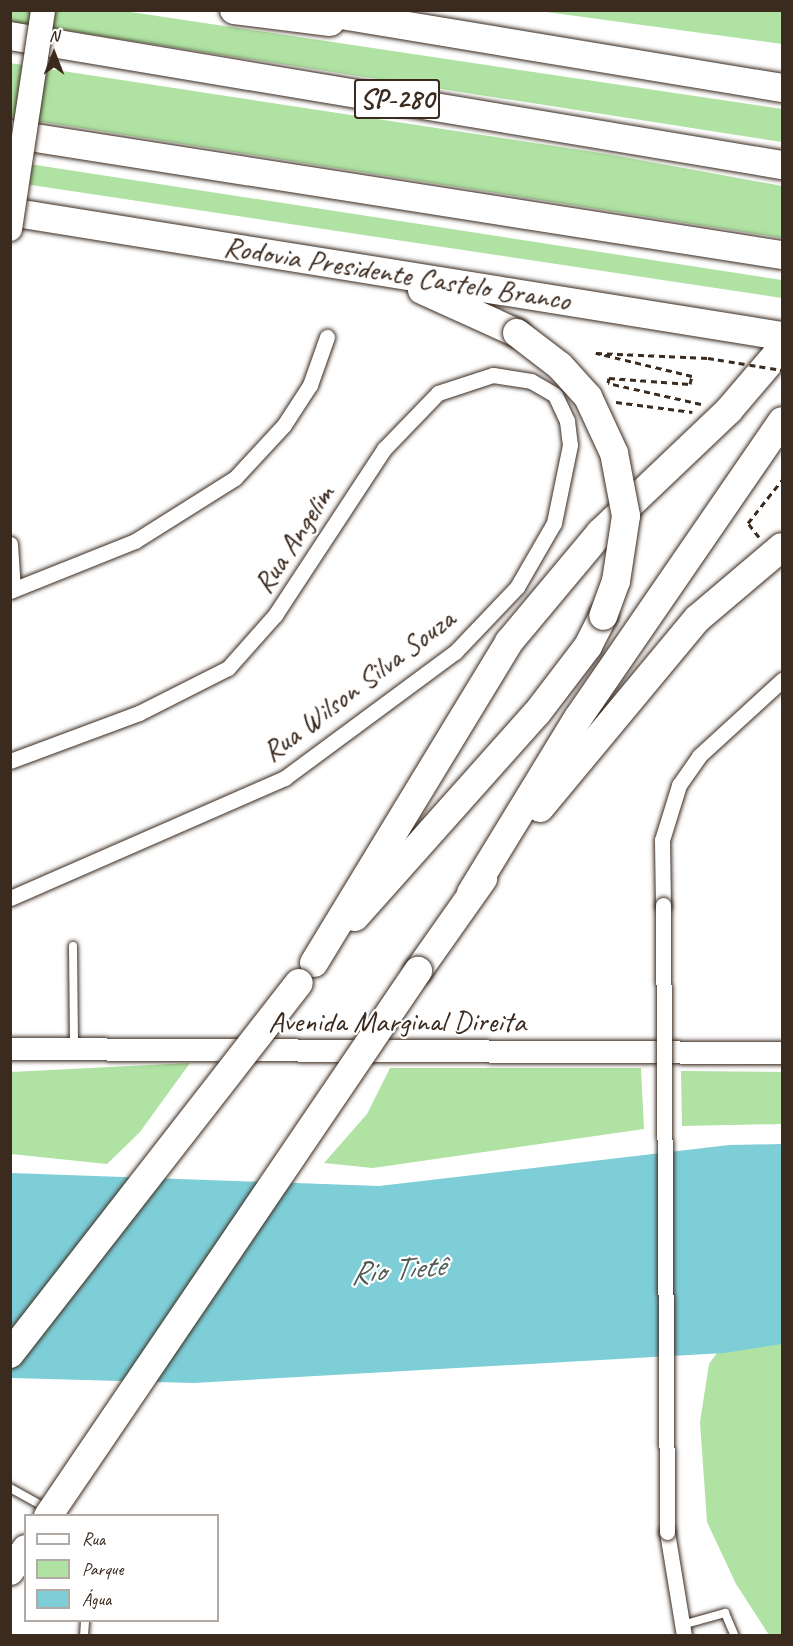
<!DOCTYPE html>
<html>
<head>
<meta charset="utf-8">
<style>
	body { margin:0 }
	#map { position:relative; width:793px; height:1646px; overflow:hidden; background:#fff; font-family:Caveat,sans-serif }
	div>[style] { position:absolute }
	.green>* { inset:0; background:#afe2a3 }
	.water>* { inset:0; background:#7eced8 }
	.path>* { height:3px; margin-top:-1.5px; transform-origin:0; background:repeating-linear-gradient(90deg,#3b2a1e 0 6px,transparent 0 10.5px) }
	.roads { filter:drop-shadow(0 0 2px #3b2a1e) drop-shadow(0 0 2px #3b2a1e) }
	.service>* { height:8px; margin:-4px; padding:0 4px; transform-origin:4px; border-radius:4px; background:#fff }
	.minor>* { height:15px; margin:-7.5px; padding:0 7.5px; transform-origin:7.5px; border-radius:7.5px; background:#fff }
	.secondary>* { height:22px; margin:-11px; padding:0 11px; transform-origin:11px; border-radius:11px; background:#fff }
	.motorway>* { height:28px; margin:-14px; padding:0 14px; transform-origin:14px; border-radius:14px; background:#fff }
	.path-bridge>* { height:3px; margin-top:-1.5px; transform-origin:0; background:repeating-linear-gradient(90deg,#3b2a1e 0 6px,transparent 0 10.5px) }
	.bridges { filter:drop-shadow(0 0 2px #3b2a1e) drop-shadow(0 0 2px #3b2a1e) }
	.minor-bridge>* { height:15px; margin:-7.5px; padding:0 7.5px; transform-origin:7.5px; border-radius:7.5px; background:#fff }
	.primary-bridge>* { height:24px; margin:-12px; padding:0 12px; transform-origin:12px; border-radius:12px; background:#fff }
	.motorway-bridge>* { height:28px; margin:-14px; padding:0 14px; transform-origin:14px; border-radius:14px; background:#fff }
	span { translate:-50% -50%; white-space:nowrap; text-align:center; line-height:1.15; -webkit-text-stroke:4.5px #fff; paint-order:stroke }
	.shield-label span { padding:2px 4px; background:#fff; border:2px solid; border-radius:4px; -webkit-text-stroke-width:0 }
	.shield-label { font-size:28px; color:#3b2a1e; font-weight:700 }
	.street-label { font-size:30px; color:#3b2a1e }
	.water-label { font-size:32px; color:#4f5b56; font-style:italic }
	.frame { position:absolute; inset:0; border:12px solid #3b2a1e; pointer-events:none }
	.legend { position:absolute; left:24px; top:1514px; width:195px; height:108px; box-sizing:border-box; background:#fff; border:2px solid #b1aaa5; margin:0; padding:8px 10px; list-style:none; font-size:18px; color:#3b2a1e }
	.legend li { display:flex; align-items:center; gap:12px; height:30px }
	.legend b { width:30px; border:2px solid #b1aaa5 }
	.north { position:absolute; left:24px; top:24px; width:60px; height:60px; -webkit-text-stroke:4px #fff; paint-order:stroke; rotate:0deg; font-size:16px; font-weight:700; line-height:24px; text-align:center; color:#3b2a1e }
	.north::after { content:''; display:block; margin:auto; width:21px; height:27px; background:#3b2a1e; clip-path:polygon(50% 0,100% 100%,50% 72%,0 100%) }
</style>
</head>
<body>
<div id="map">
	<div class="green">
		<div style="clip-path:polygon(10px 11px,124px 11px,782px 109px,782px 142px,11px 22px)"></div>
		<div style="clip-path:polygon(539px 11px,782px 11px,782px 44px)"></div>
		<div style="clip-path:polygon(10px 63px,607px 154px,782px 186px,782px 238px,11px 117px)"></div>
		<div style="clip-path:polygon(10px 161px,782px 280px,782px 298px,11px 182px)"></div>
		<div style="clip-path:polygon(190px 1063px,140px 1132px,107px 1164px,11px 1154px,11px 1072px)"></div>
		<div style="clip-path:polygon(390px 1068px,641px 1068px,644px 1129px,373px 1168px,324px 1163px,367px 1114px)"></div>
		<div style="clip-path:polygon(681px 1071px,782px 1072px,782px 1124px,682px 1126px)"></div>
		<div style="clip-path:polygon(782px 1338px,782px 1635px,769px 1635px,736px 1584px,707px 1522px,700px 1422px,709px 1364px,719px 1350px)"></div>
	</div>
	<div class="water">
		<div style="clip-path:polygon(782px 1144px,782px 1344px,724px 1353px,194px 1383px,11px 1378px,11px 1173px,379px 1186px,729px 1145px)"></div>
	</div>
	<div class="path">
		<div style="left:616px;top:402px;width:77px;rotate:7.5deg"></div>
		<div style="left:701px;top:404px;width:95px;rotate:-167.3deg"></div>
		<div style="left:608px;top:383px;width:5px;rotate:-79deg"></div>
		<div style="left:609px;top:378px;width:81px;rotate:4.2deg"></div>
		<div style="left:690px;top:384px;width:8px;rotate:-76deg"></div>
		<div style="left:692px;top:376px;width:99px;rotate:-166.5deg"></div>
		<div style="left:596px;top:353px;width:112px;rotate:2.6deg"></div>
		<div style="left:759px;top:537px;width:18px;rotate:-128deg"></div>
		<div style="left:748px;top:523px;width:55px;rotate:-51.7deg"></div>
	</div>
	<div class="roads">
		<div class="service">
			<div style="left:73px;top:946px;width:100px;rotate:89.4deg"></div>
			<div style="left:10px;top:1488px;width:43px;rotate:28.9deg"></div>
			<div style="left:682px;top:1625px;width:45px;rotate:-15.6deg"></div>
			<div style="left:725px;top:1613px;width:25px;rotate:67deg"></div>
			<div style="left:84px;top:1636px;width:16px;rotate:-86deg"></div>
		</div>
		<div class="minor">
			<div style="left:10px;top:544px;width:46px;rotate:86.3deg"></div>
			<div style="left:10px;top:591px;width:135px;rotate:-21.8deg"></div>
			<div style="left:135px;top:541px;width:118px;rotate:-32.2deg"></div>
			<div style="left:235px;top:478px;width:72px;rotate:-47.2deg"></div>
			<div style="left:284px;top:425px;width:48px;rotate:-57deg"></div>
			<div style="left:310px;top:385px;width:51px;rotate:-70.5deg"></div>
			<div style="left:10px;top:761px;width:138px;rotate:-20.4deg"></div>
			<div style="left:139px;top:713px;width:100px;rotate:-26.8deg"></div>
			<div style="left:228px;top:668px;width:71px;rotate:-48.4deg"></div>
			<div style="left:275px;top:615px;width:199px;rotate:-56.7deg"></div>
			<div style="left:384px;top:449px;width:78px;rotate:-46deg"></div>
			<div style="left:438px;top:393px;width:58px;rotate:-18.1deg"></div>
			<div style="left:493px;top:375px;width:38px;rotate:9deg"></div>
			<div style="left:531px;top:381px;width:28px;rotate:30deg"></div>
			<div style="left:555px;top:395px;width:29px;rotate:65deg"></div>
			<div style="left:567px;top:421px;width:24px;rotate:83deg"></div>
			<div style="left:570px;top:445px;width:80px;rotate:101.6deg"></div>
			<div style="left:554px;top:523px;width:74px;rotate:120deg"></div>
			<div style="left:517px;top:587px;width:90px;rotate:133.6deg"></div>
			<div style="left:455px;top:652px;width:212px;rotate:143.5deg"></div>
			<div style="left:285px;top:778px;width:300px;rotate:156.4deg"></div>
			<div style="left:663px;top:905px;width:65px;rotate:-90.9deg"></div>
			<div style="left:662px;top:840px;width:58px;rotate:-72.8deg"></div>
			<div style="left:679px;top:785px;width:35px;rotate:-55deg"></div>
			<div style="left:699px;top:756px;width:113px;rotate:-42.5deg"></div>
			<div style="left:667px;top:1532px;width:105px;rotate:80.7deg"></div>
		</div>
		<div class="secondary">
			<div style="left:10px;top:1049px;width:772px;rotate:0.3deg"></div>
		</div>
		<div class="motorway">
			<div style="left:234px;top:10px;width:97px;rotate:7.1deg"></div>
			<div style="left:311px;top:10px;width:477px;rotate:9.4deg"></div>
			<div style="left:10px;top:36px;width:783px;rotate:9.49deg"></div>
			<div style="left:10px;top:134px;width:781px;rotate:8.91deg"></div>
			<div style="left:10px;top:212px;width:782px;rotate:9.13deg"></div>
			<div style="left:422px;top:290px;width:104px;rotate:24.4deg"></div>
			<div style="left:540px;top:808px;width:246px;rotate:-50.3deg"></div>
			<div style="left:697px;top:619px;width:111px;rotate:-40.3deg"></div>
			<div style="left:471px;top:893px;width:205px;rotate:-58.6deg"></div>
			<div style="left:578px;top:718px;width:360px;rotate:-55.5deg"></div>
			<div style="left:355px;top:917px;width:273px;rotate:-48.3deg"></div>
			<div style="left:537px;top:713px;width:84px;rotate:-52.7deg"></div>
			<div style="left:588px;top:646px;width:34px;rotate:-63deg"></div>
			<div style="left:314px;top:963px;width:376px;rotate:-58.7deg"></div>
			<div style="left:509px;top:642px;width:142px;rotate:-50.1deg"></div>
			<div style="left:600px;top:533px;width:178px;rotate:-43.6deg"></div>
			<div style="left:729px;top:410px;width:82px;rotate:-49.5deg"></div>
			<div style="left:418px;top:971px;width:113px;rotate:-54.8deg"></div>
			<div style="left:10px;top:1571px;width:27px;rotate:-54deg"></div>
		</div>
	</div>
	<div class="path-bridge">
		<div style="left:708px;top:358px;width:75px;rotate:9.2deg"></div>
	</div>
	<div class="bridges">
		<div class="minor-bridge">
			<div style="left:663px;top:905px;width:627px;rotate:89.63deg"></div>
		</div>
		<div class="primary-bridge">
			<div style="left:10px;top:229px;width:221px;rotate:-81.4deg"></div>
		</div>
		<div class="motorway-bridge">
			<div style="left:517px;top:333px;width:54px;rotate:37.5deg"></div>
			<div style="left:560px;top:366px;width:42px;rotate:47.9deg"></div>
			<div style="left:588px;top:397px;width:62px;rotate:65.1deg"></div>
			<div style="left:614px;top:453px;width:64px;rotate:79.2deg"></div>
			<div style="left:626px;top:516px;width:66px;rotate:98.7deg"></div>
			<div style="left:616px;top:581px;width:37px;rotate:110deg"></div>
			<div style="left:10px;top:1354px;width:470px;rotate:-52.1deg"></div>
			<div style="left:48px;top:1516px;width:659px;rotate:-55.83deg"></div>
		</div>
	</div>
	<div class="shield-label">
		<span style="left:397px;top:99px">SP-280</span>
	</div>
	<div class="street-label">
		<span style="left:397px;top:273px;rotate:9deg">Rodovia Presidente Castelo Branco</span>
		<span style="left:293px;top:539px;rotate:-57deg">Rua Angelim</span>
		<span style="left:358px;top:685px;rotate:-37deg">Rua Wilson Silva Souza</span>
		<span style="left:397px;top:1021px">Avenida Marginal Direita</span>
	</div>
	<div class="water-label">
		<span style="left:397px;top:1270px;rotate:-5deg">Rio Tietê</span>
	</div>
	<div class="frame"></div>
	<ul class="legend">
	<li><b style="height:8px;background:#fff"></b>Rua</li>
	<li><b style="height:16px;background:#afe2a3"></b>Parque</li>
	<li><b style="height:16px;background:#7eced8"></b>Água</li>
	</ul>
	<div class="north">N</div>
</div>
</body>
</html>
